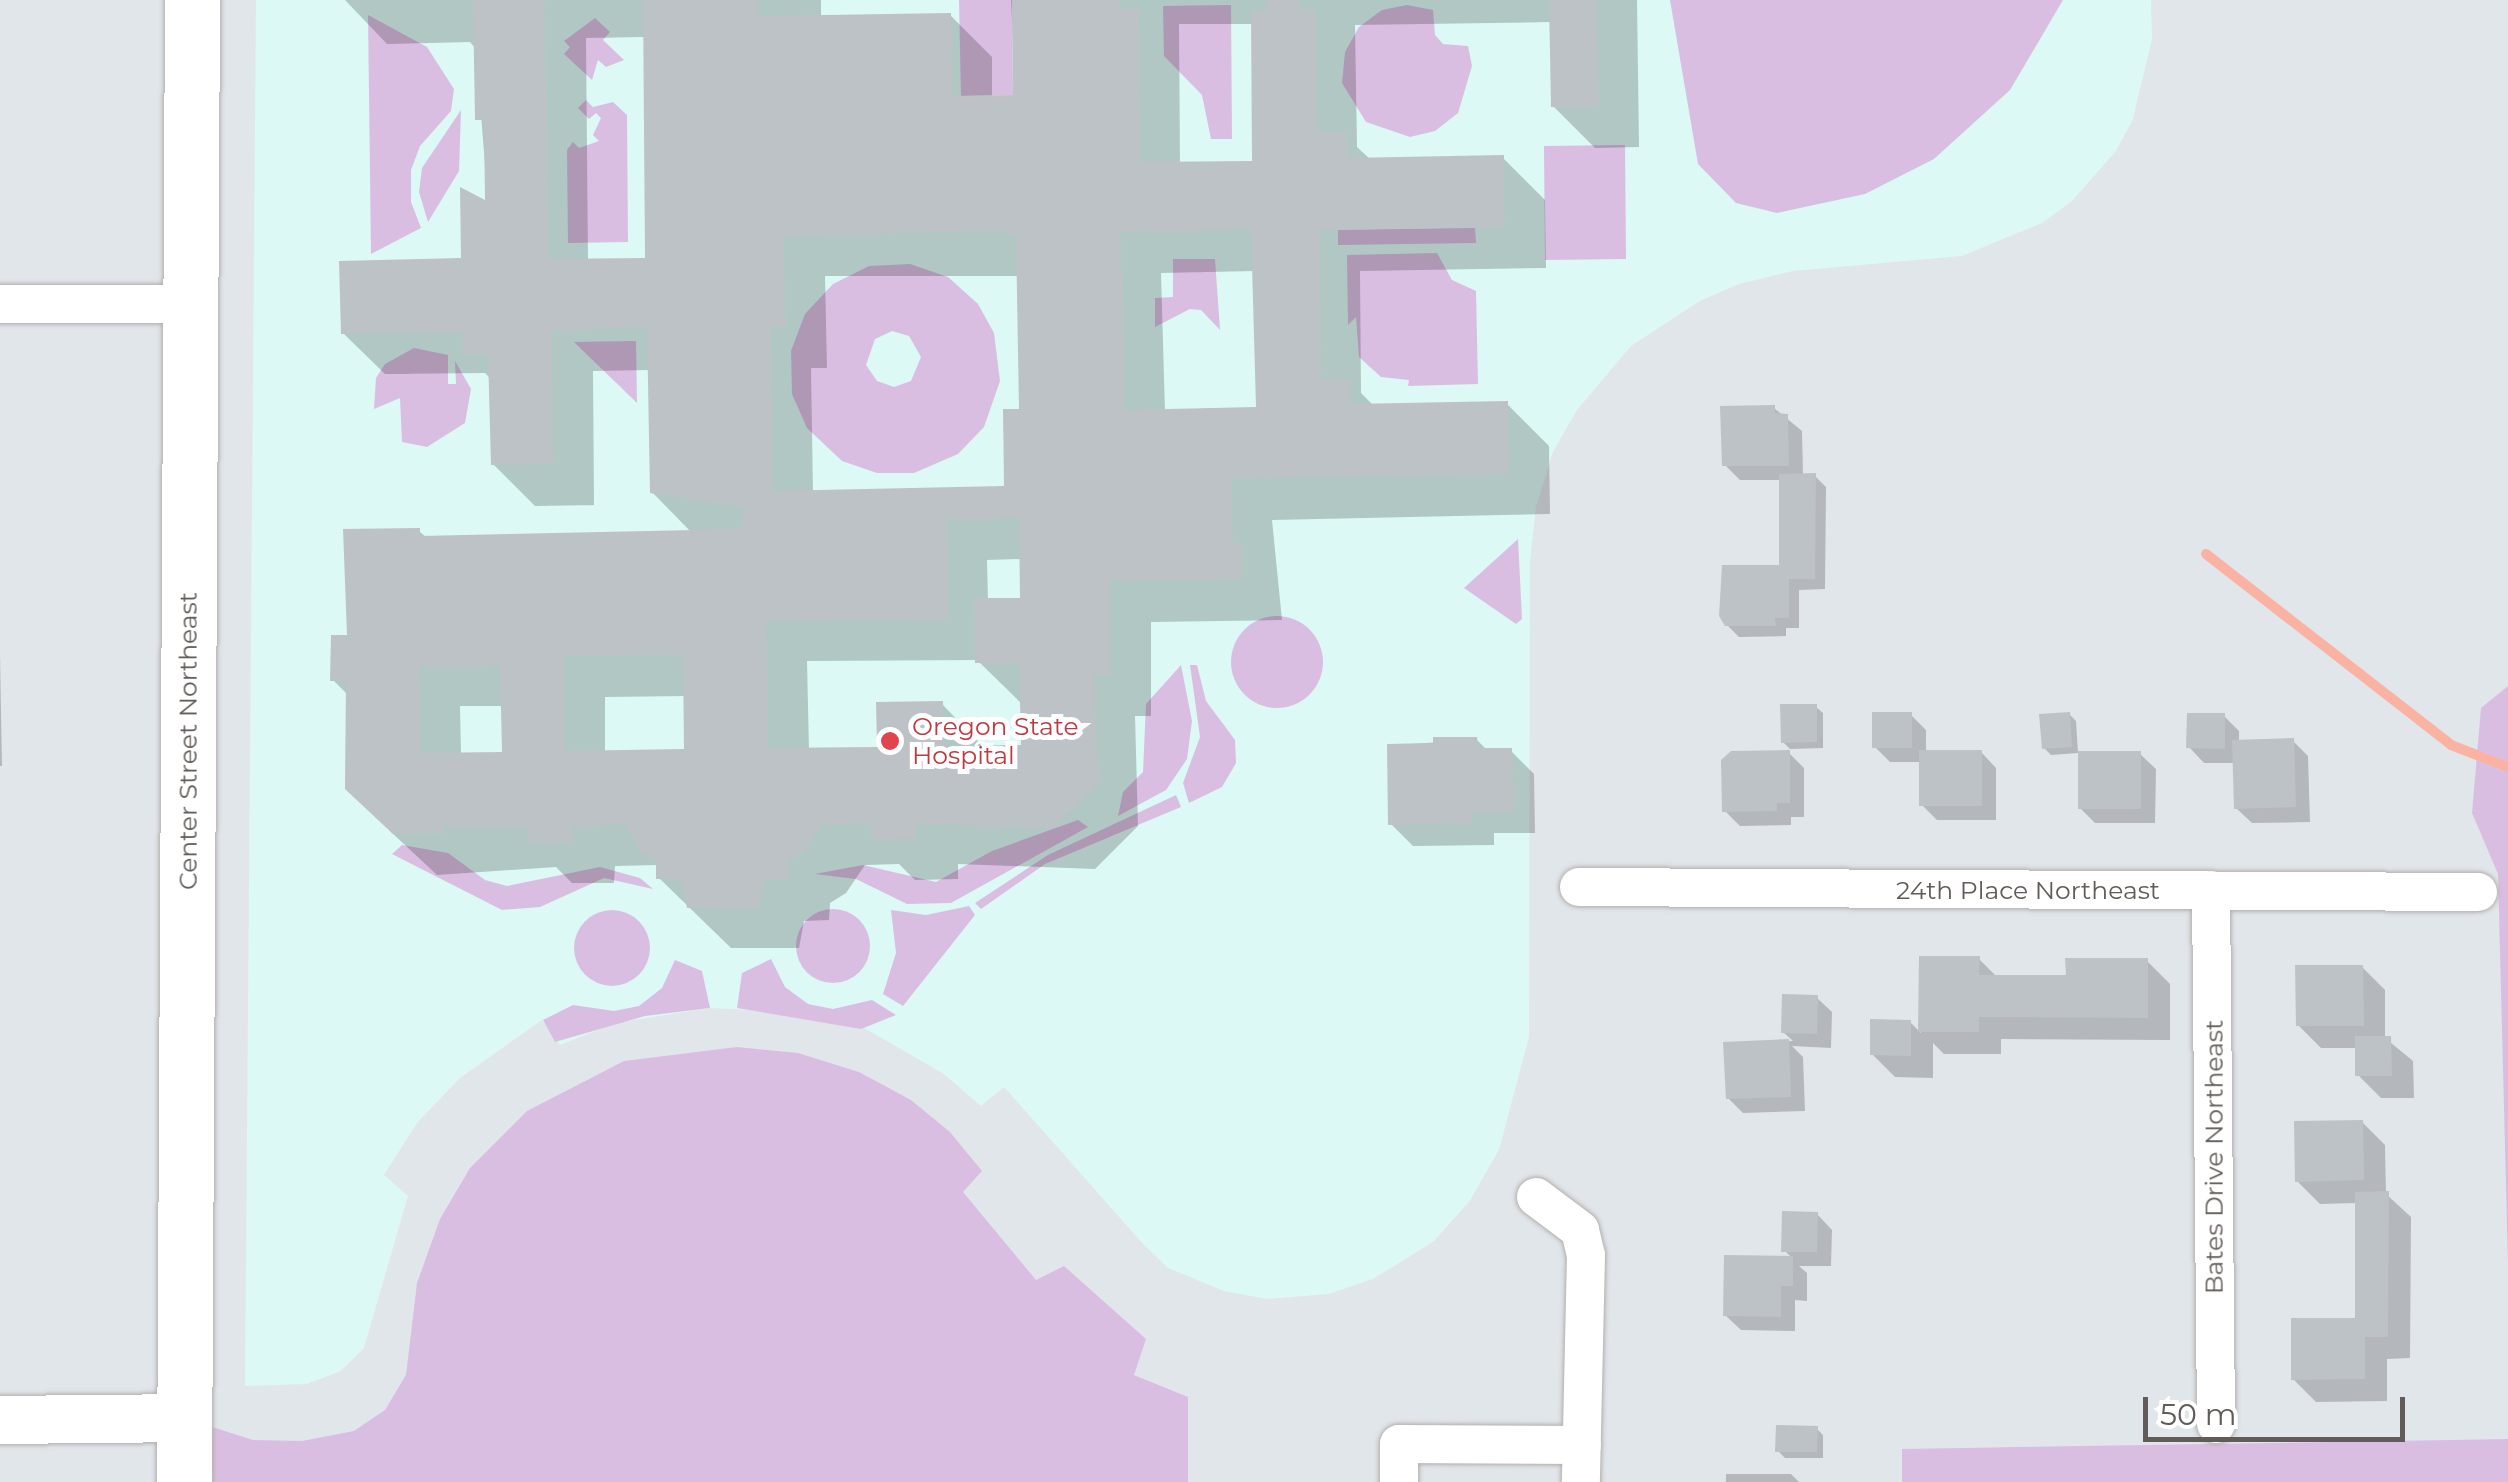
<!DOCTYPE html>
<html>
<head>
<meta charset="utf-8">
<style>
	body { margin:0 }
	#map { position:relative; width:2508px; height:1482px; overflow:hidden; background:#e1e6eb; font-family:Montserrat,sans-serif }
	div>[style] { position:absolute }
	.medical>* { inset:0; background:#dcf9f5 }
	.green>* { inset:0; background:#dabee2 }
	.round { border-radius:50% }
	.shadow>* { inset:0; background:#0003 }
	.stream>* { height:10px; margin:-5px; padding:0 5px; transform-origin:5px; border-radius:5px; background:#fab3a2 }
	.building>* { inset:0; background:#bdc2c6 }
	.roads { filter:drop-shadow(0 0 2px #b3afac) drop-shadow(0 0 2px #b3afac) }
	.minor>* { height:38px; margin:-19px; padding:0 19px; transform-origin:19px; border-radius:19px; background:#fff }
	.tertiary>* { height:48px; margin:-24px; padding:0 24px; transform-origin:24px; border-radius:24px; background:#fff }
	.secondary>* { height:55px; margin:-27.5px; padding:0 27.5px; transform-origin:27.5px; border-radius:27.5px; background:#fff }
	.dots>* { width:28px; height:28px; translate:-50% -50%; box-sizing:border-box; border:5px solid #fff; border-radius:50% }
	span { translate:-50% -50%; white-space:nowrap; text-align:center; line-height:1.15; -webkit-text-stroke:10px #fff; paint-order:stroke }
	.health-label { font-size:25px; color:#be3a42 }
	.left { translate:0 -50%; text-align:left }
	.street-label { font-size:25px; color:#615c59 }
	.scale { position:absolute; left:2143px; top:1397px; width:262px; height:45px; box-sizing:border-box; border:5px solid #615c59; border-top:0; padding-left:12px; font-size:30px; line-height:35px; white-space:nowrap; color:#615c59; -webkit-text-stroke:8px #fff; paint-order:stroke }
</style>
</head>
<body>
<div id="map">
	<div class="medical">
		<div style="clip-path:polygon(256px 0,2151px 0,2152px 39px,2133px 119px,2116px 151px,2071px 202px,2042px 223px,1962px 256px,1793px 271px,1739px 284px,1700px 301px,1631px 346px,1577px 410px,1553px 452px,1536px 507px,1530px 562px,1529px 1037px,1499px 1150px,1469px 1202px,1433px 1242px,1373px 1279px,1329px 1294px,1267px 1299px,1224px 1291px,1168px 1268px,1144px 1245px,1004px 1087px,981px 1106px,944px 1074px,866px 1029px,776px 1011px,710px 1008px,615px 1023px,560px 1045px,542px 1020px,460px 1078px,417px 1123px,384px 1175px,408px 1196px,364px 1348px,341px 1371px,307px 1384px,245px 1386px)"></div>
	</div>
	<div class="green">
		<div style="clip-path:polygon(959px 0,1012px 0,1013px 95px,961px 96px)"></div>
		<div style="clip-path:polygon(1670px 0,2063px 0,2010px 90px,1934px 159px,1865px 194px,1777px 213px,1736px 203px,1698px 164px)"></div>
		<div style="clip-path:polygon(1231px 5px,1232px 139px,1211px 139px,1202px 95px,1164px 56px,1163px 6px)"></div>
		<div style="clip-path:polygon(1407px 5px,1433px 10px,1435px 35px,1443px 44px,1468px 46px,1472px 66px,1458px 113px,1435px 131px,1410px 137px,1366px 122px,1342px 83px,1345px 52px,1359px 27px,1382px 10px)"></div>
		<div style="clip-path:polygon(368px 15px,427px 47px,454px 89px,451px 111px,420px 146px,411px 170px,411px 202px,421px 228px,371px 254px)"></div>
		<div style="clip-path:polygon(595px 18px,610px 32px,603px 40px,624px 60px,606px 67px,598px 60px,592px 80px,564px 54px,570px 47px,564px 41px)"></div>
		<div style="clip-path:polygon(586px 100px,593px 107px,613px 102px,627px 115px,628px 242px,568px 243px,567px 150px,573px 142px,579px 148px,599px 141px,593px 135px,601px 118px,596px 113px,589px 119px,578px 108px)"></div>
		<div style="clip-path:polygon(461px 110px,459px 171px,428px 222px,419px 192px,422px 168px)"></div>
		<div style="clip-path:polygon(1625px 145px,1626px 259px,1545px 260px,1544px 146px)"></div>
		<div style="clip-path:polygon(1475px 228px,1476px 243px,1338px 245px,1338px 230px)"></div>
		<div style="clip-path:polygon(1437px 253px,1452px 280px,1476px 291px,1478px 384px,1408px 386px,1409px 380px,1381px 377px,1359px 357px,1356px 317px,1348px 325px,1347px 255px)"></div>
		<div style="clip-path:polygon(1173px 259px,1215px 259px,1220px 330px,1201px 310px,1190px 309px,1155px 327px,1155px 298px,1173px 297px)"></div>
		<div style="clip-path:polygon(evenodd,910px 264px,948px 277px,978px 304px,994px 333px,1000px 381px,984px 427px,958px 454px,914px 473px,877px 473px,842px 461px,807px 428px,792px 394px,791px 351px,805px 314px,833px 284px,869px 266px,910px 264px,892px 331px,909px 336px,921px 357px,911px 381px,894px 387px,877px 381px,866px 365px,875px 339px,892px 331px)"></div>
		<div style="clip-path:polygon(636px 341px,637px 403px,574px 342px)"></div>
		<div style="clip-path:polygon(414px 348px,448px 355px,448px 384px,456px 384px,455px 361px,471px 389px,465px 423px,427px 447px,402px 442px,400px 398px,374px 409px,376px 378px,385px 364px)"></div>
		<div style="clip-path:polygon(1518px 539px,1522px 619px,1516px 624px,1464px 588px)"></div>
		<div class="round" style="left:1231px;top:616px;width:92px;height:92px"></div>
		<div style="clip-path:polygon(1181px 665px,1192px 721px,1187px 759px,1166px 790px,1118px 816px,1123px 792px,1143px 772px,1146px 704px)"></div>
		<div style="clip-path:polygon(1190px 665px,1197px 665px,1206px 701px,1235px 740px,1236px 763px,1222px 787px,1189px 803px,1183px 783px,1200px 737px)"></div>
		<div style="clip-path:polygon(2508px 686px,2508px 1265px,2498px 874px,2472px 813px,2481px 708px)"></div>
		<div style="clip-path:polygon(1176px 795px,1181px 807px,1045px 864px,981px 909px,975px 903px,1048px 855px)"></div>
		<div style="clip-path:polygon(1078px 820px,1088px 827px,951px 903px,907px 904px,856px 879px,815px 874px,863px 865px,936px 882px,992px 851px)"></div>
		<div style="clip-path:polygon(402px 845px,448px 853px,485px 880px,507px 886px,600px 867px,640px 878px,653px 889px,604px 878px,540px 907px,502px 910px,392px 854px)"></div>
		<div style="clip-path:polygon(969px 906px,975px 915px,903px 1006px,883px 994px,896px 953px,891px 910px,926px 915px)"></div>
		<div class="round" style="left:796px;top:909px;width:74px;height:74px"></div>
		<div class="round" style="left:574px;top:910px;width:76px;height:76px"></div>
		<div style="clip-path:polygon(771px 959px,785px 987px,808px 1004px,833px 1009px,872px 1000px,896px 1015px,861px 1029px,737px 1008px,742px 973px)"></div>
		<div style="clip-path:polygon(675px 960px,702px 971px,710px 1008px,645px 1016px,555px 1042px,543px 1020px,573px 1005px,614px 1011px,639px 1006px,662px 988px)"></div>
		<div style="clip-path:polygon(737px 1047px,798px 1053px,859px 1072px,911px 1100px,950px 1132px,982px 1171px,963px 1192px,1036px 1280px,1064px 1266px,1146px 1339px,1134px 1375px,1188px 1397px,1188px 1482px,184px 1482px,184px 1418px,253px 1440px,302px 1441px,354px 1431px,385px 1410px,406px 1375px,417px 1283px,440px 1219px,470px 1168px,527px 1111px,624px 1061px)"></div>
		<div style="clip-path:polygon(2508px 1439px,2508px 1482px,1902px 1482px,1902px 1449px)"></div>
	</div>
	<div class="shadow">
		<div style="clip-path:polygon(evenodd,345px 0,821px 0,821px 18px,950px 15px,992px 57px,992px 98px,1016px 97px,1011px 0,1637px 0,1639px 147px,1595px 148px,1553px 106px,1552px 22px,1355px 25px,1357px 147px,1371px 160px,1503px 158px,1545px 200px,1546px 268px,1360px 271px,1361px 393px,1374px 406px,1507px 404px,1549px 446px,1550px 514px,1272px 520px,1282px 620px,1151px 622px,1151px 716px,1135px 716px,1138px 826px,1095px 869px,958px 864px,958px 879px,915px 880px,899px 864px,865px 865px,846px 893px,830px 903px,829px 920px,804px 921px,799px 948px,731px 948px,659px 878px,658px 865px,615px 866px,614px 883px,572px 883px,556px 867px,437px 875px,390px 831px,349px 696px,333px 680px,349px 637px,419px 531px,427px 538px,692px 533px,652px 492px,650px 370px,593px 371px,594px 505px,535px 506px,493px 464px,491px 379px,485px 373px,385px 374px,343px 333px,464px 261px,488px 204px,476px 49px,470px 42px,387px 44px,345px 0,1179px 24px,1253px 24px,1254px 164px,1180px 164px,1179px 24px,345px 0,645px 37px,647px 261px,588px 261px,586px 38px,645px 37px,345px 0,1255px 271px,1258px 410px,1165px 412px,1161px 273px,1255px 271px,345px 0,825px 276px,1019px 276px,1021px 412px,1007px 489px,813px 493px,811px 368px,827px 368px,825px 276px,345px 0,1022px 559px,1022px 600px,988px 601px,987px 560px,1022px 559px,345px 0,977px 660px,1022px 704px,1023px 748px,984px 748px,942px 704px,880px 749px,809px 750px,807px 661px,977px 660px,345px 0,686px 696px,686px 752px,605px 753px,605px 697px,686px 696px,345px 0,460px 706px,504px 706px,504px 754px,461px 755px,460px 706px)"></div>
		<div style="clip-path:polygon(1774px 408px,1802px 431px,1803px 476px,1815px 476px,1826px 487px,1825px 589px,1799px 590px,1799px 628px,1786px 628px,1786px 636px,1739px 637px,1727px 625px,1782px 568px,1782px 480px,1740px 480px,1725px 465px)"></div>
		<div style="clip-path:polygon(0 654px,2px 766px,0 766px)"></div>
		<div style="clip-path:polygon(1816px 707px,1823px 713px,1823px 748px,1790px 749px,1783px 742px)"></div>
		<div style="clip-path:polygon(2069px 714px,2076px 721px,2078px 753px,2051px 755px,2044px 748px)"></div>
		<div style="clip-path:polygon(1911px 715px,1926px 730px,1926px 752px,1981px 752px,1996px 768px,1996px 820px,1937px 820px,1922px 805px,1922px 762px,1890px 762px,1875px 747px)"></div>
		<div style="clip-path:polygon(2224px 716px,2239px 731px,2239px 742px,2293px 741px,2308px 756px,2310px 822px,2252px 823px,2236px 808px,2235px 763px,2204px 763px,2189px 747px)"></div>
		<div style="clip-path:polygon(1476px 739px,1488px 751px,1511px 751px,1534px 774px,1535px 833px,1494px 833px,1494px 845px,1413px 846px,1390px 823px,1389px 746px)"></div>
		<div style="clip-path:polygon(1789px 753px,1804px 768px,1804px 817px,1791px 817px,1791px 825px,1740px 826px,1725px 811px)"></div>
		<div style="clip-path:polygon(2140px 754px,2156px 769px,2155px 823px,2095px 823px,2080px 808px)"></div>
		<div style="clip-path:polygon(1921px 958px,1978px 958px,1998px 978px,2068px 978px,2147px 961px,2170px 984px,2170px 1040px,2001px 1039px,2001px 1054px,1944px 1054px,1933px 1043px,1933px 1078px,1895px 1077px,1872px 1054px,1910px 1022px,1921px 1033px)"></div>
		<div style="clip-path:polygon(2362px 967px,2385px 990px,2385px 1038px,2413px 1061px,2414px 1098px,2381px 1098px,2358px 1075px,2358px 1048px,2321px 1048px,2298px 1025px)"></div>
		<div style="clip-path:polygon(1816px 997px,1832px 1012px,1831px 1048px,1792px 1046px,1803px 1057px,1805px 1111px,1743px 1113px,1728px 1098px,1726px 1044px,1793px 1041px,1783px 1032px)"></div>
		<div style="clip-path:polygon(2362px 1122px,2385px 1145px,2386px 1194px,2411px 1217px,2410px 1358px,2387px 1359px,2387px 1401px,2316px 1402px,2293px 1379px,2357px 1321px,2357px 1203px,2320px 1204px,2297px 1181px)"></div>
		<div style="clip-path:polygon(1817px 1214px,1832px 1230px,1831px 1266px,1799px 1266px,1807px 1273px,1807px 1301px,1795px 1300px,1795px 1331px,1741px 1330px,1725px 1315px,1792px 1258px,1784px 1250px)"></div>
		<div style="clip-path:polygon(1816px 1428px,1823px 1435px,1823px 1458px,1785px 1458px,1778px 1451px)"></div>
		<div style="clip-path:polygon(1726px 1474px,1791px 1474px,1799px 1482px,1726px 1482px)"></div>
	</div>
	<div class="stream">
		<div style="left:2206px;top:554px;width:311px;rotate:37.9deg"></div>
		<div style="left:2451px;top:745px;width:61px;rotate:21.1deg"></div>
	</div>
	<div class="building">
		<div style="clip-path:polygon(evenodd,473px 0,545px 0,548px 259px,645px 258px,643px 0,758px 0,758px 16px,951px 13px,952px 96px,1013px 95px,1012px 0,1120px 0,1120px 9px,1138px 9px,1140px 162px,1252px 161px,1251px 11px,1266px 10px,1266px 0,1299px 0,1299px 9px,1315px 9px,1317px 132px,1346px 132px,1347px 158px,1504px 155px,1505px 227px,1320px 230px,1321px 379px,1350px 379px,1350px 404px,1508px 401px,1509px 473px,1232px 479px,1233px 545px,1241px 545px,1241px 579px,1110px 581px,1110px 675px,1094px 675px,1098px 784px,1053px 828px,917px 823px,917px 838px,871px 839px,871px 823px,823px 824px,804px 852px,789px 861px,788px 879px,763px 880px,758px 907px,687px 908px,681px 879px,656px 879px,656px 860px,641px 852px,625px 824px,574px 826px,573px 842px,527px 842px,528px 826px,445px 826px,444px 834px,393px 834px,345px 789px,346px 681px,330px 681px,331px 635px,347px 635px,343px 529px,420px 528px,420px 536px,742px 529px,744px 507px,650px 493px,647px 327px,552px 330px,553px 464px,491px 465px,488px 354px,463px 354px,463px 332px,341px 334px,339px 261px,461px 258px,460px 187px,485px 200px,484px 120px,475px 120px,473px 0,1251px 229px,1256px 407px,1125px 410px,1121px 232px,1251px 229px,473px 0,1000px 231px,1016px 236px,1019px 409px,1003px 409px,1004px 486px,773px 491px,770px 327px,786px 327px,784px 235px,1000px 231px,473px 0,1019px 518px,1020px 598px,974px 598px,975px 663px,1019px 663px,1021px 745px,944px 746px,943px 701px,876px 702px,877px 747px,768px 748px,767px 621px,948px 619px,947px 519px,1019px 518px,473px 0,683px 655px,684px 749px,564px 751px,564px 656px,683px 655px,473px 0,500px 665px,502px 752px,420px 753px,419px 666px,500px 665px)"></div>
		<div style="clip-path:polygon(1549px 0,1597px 0,1599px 106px,1551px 107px)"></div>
		<div style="clip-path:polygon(1775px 405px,1775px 413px,1788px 414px,1789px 466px,1722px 466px,1720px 406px)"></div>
		<div style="clip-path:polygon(1816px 473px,1815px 579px,1789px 579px,1789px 618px,1775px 618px,1776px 626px,1725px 626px,1719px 616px,1722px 565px,1779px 565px,1779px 474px)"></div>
		<div style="clip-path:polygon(1780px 704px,1817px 704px,1817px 742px,1781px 743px)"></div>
		<div style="clip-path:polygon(1872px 712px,1912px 712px,1912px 748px,1872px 748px)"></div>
		<div style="clip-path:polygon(2070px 712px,2072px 747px,2042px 749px,2039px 714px)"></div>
		<div style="clip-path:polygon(2187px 713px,2225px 713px,2225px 749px,2186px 748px)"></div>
		<div style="clip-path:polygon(1433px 737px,1477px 737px,1478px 748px,1512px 748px,1514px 811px,1472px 811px,1472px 823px,1388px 825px,1387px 744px,1433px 743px)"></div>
		<div style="clip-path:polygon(2294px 738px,2296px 807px,2234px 809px,2232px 740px)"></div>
		<div style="clip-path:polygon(1790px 750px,1790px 803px,1777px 803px,1777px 811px,1722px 812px,1721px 760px,1731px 751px)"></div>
		<div style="clip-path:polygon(1919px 750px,1982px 750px,1982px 806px,1919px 806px)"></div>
		<div style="clip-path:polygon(2078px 751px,2141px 751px,2141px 809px,2078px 809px)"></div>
		<div style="clip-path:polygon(1919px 956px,1980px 956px,1979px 975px,2066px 975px,2065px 958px,2148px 958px,2148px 1018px,1979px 1017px,1979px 1032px,1918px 1032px)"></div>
		<div style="clip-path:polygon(2295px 965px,2363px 965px,2364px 1026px,2296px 1026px)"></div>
		<div style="clip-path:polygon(1782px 994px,1818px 995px,1817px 1034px,1781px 1033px)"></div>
		<div style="clip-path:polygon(1870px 1019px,1911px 1020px,1911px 1056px,1870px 1055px)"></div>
		<div style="clip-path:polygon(2355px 1036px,2391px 1036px,2392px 1076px,2355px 1076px)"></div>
		<div style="clip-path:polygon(1789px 1039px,1791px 1097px,1726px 1099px,1723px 1042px)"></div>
		<div style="clip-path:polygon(2363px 1120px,2364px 1180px,2295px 1182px,2294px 1121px)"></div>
		<div style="clip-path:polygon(2389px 1191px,2388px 1337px,2365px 1337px,2365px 1379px,2291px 1380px,2291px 1318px,2355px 1318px,2355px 1192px)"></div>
		<div style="clip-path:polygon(1782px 1211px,1818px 1212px,1817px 1252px,1781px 1252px)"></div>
		<div style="clip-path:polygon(1724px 1255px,1793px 1256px,1793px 1286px,1781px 1286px,1781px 1317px,1723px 1316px)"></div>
		<div style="clip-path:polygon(1776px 1425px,1818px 1426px,1817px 1452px,1775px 1452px)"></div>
	</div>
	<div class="roads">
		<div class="minor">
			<div style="left:0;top:304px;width:189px"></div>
			<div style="left:1579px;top:887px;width:899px;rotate:0.32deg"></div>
			<div style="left:2211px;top:890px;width:534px;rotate:89.46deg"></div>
			<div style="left:1536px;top:1197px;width:55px;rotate:36.9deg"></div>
			<div style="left:1580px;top:1230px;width:26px;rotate:77deg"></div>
			<div style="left:1586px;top:1255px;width:227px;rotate:91.3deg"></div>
			<div style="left:1399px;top:1482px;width:38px;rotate:-90deg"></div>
			<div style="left:1399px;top:1444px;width:183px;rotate:0.3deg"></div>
		</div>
		<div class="tertiary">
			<div style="left:0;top:1420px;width:184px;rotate:-0.6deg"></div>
		</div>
		<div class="secondary">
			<div style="left:184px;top:1482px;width:1482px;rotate:-89.69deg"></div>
		</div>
	</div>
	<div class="dots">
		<div style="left:890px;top:741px;background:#e0444e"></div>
	</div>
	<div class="health-label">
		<span class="left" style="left:912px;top:741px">Oregon State<br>Hospital</span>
	</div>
	<div class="street-label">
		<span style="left:188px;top:741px;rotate:-90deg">Center Street Northeast</span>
		<span style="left:2028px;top:890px">24th Place Northeast</span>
		<span style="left:2214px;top:1157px;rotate:-90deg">Bates Drive Northeast</span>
	</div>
	<div class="scale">50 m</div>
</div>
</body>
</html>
